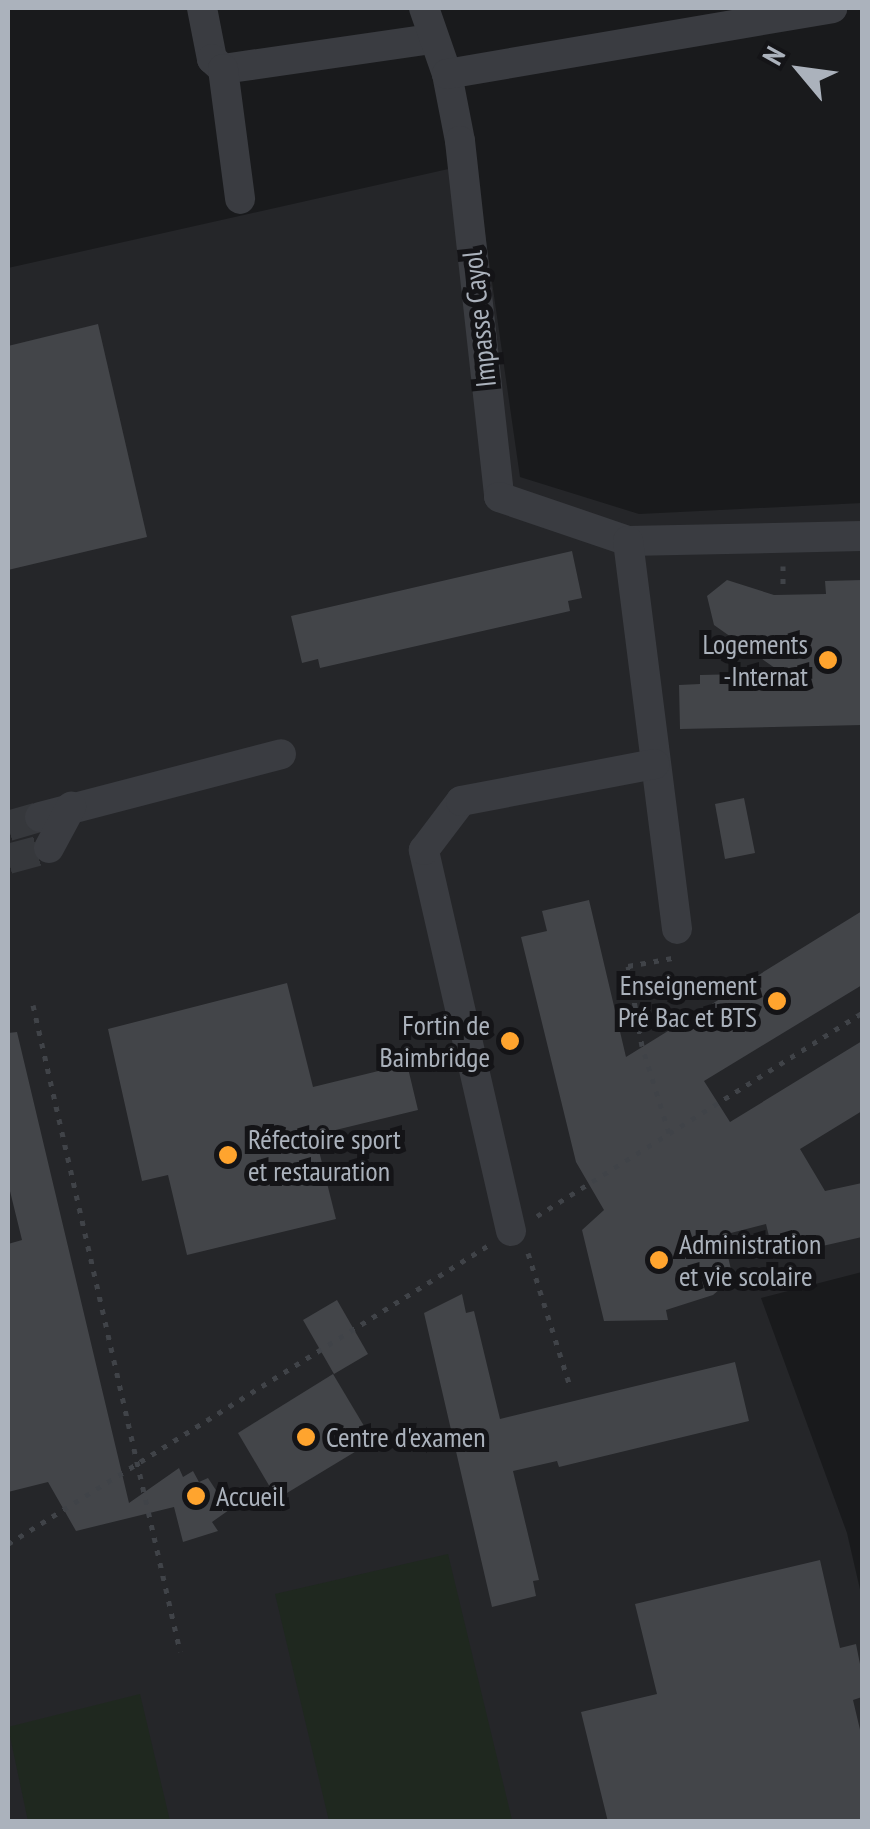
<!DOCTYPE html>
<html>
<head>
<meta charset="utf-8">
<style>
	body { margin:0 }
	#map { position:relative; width:870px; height:1829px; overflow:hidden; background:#191a1c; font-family:"PT Sans Narrow",sans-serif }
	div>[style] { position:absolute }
	.built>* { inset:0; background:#252629 }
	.green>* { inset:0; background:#1f281f }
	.building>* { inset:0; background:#434549 }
	.minor-tunnel>* { height:30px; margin-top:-15px; transform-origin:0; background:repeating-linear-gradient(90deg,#36383c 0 30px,transparent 0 45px) }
	.path>* { height:5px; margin-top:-2.5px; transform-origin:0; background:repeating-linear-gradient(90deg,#404348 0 5px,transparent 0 13px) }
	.minor>* { height:30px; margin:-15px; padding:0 15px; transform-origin:15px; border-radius:15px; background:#3a3c41 }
	.dots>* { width:28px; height:28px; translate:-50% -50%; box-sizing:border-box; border:5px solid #141417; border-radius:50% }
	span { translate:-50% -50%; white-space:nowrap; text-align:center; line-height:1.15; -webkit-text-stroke:10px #141417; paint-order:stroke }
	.street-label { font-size:28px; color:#abb2bc }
	.poi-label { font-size:28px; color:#abb2bc }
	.right { translate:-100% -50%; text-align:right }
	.left { translate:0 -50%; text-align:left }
	.frame { position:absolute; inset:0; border:10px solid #abb2bc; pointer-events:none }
	.north { position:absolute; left:750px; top:20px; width:100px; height:100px; -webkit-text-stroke:8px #141417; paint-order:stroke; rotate:299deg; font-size:28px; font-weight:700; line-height:40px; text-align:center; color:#abb2bc }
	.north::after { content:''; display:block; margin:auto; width:35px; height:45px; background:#abb2bc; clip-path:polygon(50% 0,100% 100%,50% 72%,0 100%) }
</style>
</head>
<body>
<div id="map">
	<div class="built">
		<div style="clip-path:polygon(475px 163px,520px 477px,639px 514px,862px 503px,862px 1272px,761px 1298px,847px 1533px,862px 1598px,862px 1821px,8px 1821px,8px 268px)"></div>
	</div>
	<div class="green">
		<div style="clip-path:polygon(448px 1554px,512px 1820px,329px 1821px,275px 1594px)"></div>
		<div style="clip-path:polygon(140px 1694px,170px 1821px,28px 1821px,8px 1727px)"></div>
	</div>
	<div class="building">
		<div style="clip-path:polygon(98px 324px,147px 537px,8px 570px,8px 346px)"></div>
		<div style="clip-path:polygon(572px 551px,582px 598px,568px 601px,570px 611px,320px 668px,318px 659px,302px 663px,291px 616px)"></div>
		<div style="clip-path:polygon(727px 580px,774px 595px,826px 594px,825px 581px,862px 580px,862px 725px,680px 729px,679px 685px,700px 684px,700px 675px,782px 673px,714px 625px,707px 596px)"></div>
		<div style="clip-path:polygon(744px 798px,755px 853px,725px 859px,715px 804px)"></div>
		<div style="clip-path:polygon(589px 900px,626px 1057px,862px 911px,862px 985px,704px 1081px,730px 1122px,862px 1041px,862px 1111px,800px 1149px,825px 1191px,862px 1183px,862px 1237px,774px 1257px,766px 1224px,723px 1235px,733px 1278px,713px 1295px,666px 1310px,668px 1320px,604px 1321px,582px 1230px,604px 1210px,576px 1162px,521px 937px,547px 931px,542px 911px)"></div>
		<div style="clip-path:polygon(287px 983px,313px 1087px,407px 1064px,418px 1110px,315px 1135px,336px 1219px,187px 1255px,168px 1175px,142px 1181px,108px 1029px)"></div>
		<div style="clip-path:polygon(17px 1032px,129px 1503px,179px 1468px,183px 1477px,193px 1471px,199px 1482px,208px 1478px,229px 1510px,212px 1522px,218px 1531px,183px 1542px,174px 1507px,76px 1531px,48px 1482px,8px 1492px,8px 1244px,22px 1240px,8px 1183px,8px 1033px)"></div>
		<div style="clip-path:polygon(462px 1294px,466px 1313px,474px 1311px,500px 1419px,735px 1362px,749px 1421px,559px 1467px,557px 1461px,513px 1471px,539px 1580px,533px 1581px,536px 1596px,492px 1607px,424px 1313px)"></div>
		<div style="clip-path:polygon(337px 1300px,368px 1354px,334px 1374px,303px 1320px)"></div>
		<div style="clip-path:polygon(333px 1374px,373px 1441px,277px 1499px,238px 1433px)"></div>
		<div style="clip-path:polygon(820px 1560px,840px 1648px,856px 1644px,862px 1674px,862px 1697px,853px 1700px,862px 1738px,862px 1822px,608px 1822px,581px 1712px,657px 1694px,635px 1604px)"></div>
	</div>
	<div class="minor-tunnel">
		<div style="left:8px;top:826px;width:33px;rotate:-16deg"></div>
		<div style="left:8px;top:859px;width:42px;rotate:-15deg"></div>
	</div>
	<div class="path">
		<div style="left:783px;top:566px;width:23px;rotate:90deg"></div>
		<div style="left:33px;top:1005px;width:663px;rotate:77.18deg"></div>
		<div style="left:669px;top:1133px;width:91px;rotate:-107.2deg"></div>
		<div style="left:642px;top:1046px;width:81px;rotate:-99.9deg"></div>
		<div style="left:628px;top:966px;width:45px;rotate:-10.3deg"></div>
		<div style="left:537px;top:1216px;width:383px;rotate:-32deg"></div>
		<div style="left:528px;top:1253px;width:136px;rotate:72.5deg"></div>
		<div style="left:8px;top:1544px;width:566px;rotate:-31.87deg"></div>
	</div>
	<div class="minor">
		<div style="left:202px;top:8px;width:52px;rotate:78.9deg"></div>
		<div style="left:212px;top:59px;width:15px;rotate:42deg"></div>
		<div style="left:223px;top:69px;width:211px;rotate:-8.2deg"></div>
		<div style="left:424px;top:8px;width:70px;rotate:70.8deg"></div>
		<div style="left:447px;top:74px;width:68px;rotate:79deg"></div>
		<div style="left:460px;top:141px;width:358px;rotate:83.7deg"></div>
		<div style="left:499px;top:497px;width:136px;rotate:18.8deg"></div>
		<div style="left:628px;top:541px;width:234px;rotate:-1.2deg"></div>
		<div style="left:223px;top:69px;width:131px;rotate:82.5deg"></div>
		<div style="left:447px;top:74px;width:391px;rotate:-9.7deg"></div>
		<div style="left:628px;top:541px;width:391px;rotate:82.8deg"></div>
		<div style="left:40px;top:817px;width:249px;rotate:-14.6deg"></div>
		<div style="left:49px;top:848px;width:47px;rotate:-61.8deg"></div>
		<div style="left:511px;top:1231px;width:391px;rotate:-102.9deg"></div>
		<div style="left:424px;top:850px;width:61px;rotate:-52.9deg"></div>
		<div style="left:461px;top:801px;width:197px;rotate:-10.8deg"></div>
	</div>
	<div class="dots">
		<div style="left:828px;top:660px;background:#ffa42e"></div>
		<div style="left:777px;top:1001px;background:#ffa42e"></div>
		<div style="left:510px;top:1041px;background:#ffa42e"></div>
		<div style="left:228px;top:1155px;background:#ffa42e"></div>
		<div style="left:659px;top:1260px;background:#ffa42e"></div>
		<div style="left:306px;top:1437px;background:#ffa42e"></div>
		<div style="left:196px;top:1496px;background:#ffa42e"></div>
	</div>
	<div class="street-label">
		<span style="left:479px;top:319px;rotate:-96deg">Impasse Cayol</span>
	</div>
	<div class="poi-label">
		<span class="right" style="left:808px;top:660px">Logements<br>-Internat</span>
		<span class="right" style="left:757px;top:1001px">Enseignement<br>Pré Bac et BTS</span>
		<span class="right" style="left:490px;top:1041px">Fortin de<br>Baimbridge</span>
		<span class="left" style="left:248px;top:1155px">Réfectoire sport<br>et restauration</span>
		<span class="left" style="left:679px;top:1260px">Administration<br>et vie scolaire</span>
		<span class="left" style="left:326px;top:1437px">Centre d'examen</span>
		<span class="left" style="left:216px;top:1496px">Accueil</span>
	</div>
	<div class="frame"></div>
	<div class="north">N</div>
</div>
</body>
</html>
